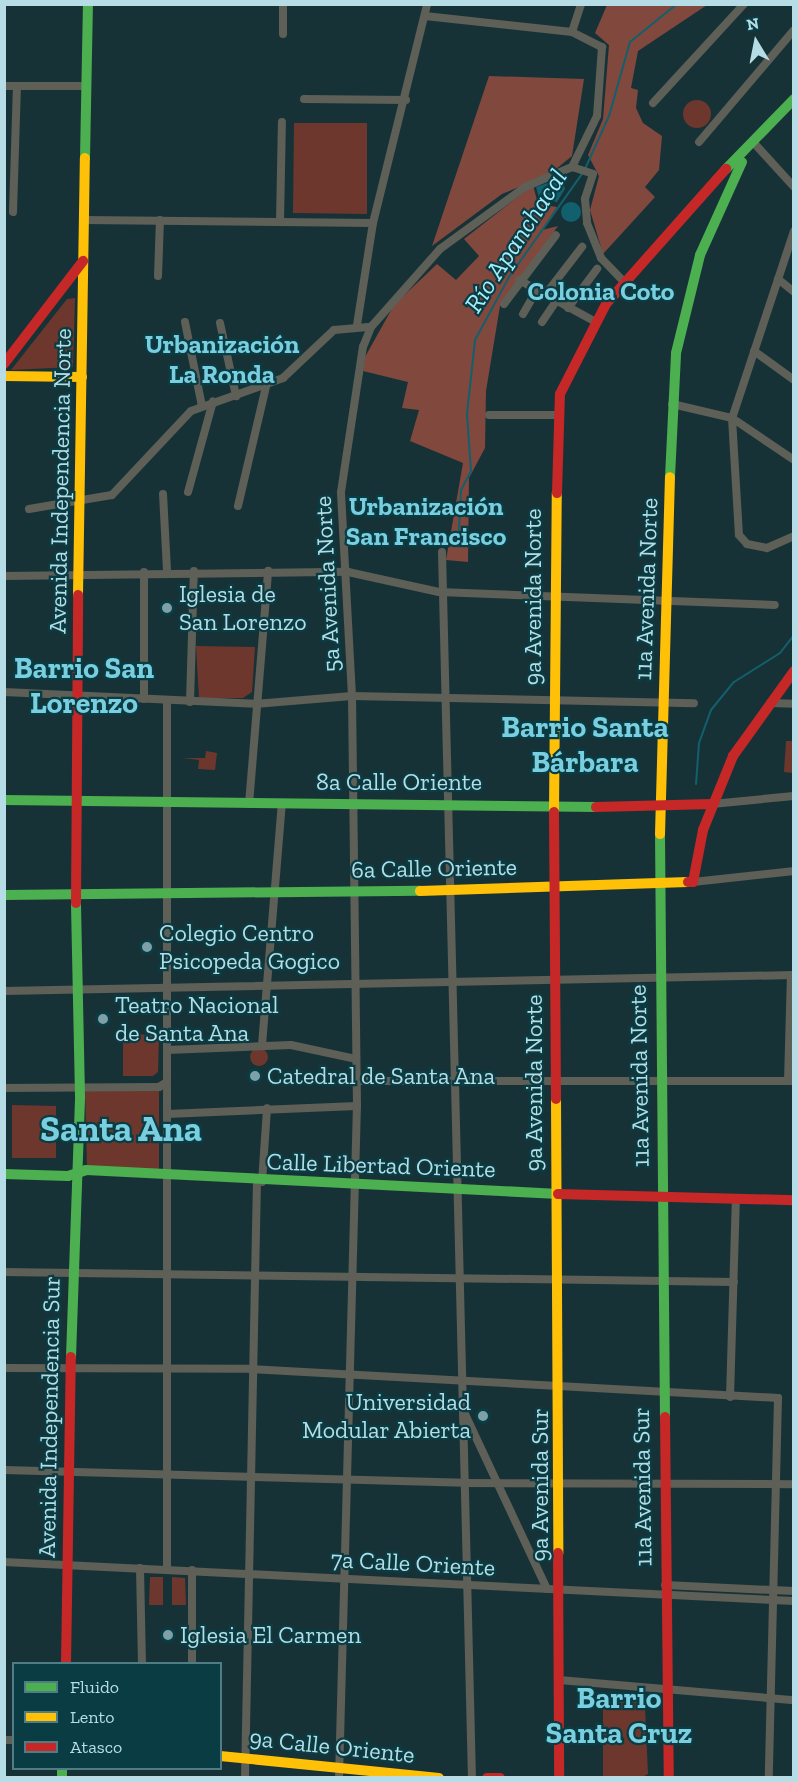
<!DOCTYPE html>
<html>
<head>
<meta charset="utf-8">
<style>
	body { margin:0 }
	#map { position:relative; width:798px; height:1782px; overflow:hidden; background:#173237; font-family:"Zilla Slab",serif }
	div>[style] { position:absolute }
	.green>* { inset:0; background:#6d372d }
	.round { border-radius:50% }
	.forest>* { inset:0; background:#81483e }
	.water>* { inset:0; background:#12606d }
	.stream>* { height:2px; margin:-1px; padding:0 1px; transform-origin:1px; border-radius:1px; background:#12606d }
	.street>* { height:8px; margin:-4px; padding:0 4px; transform-origin:4px; border-radius:4px; background:#5e5f57 }
	.fast>* { height:10px; margin:-5px; padding:0 5px; transform-origin:5px; border-radius:5px; background:#4caf50 }
	.slow>* { height:10px; margin:-5px; padding:0 5px; transform-origin:5px; border-radius:5px; background:#ffc107 }
	.jam>* { height:10px; margin:-5px; padding:0 5px; transform-origin:5px; border-radius:5px; background:#c62828 }
	.dots>* { width:16px; height:16px; translate:-50% -50%; box-sizing:border-box; border:3px solid #0a3c44; border-radius:50% }
	span { translate:-50% -50%; white-space:nowrap; text-align:center; line-height:1.15; -webkit-text-stroke:4.5px #0a3c44; paint-order:stroke }
	.street-label { font-size:24px; color:#b6dde6 }
	.poi-label { font-size:24px; color:#b6dde6 }
	.left { translate:0 -50%; text-align:left }
	.right { translate:-100% -50%; text-align:right }
	.water-label { font-size:26px; color:#a3edfc; font-style:italic }
	.neighbourhood-label { font-size:26px; color:#79cfe0; font-weight:700 }
	.district-label { font-size:30px; color:#79cfe0; font-weight:700 }
	.town-label { font-size:36px; color:#79cfe0; font-weight:700 }
	.frame { position:absolute; inset:0; border:6px solid #b6dde6; pointer-events:none }
	.legend { position:absolute; left:12px; top:1662px; width:210px; height:108px; box-sizing:border-box; background:#0a3c44; border:2px solid #4f7c85; margin:0; padding:8px 10px; list-style:none; font-size:18px; color:#b6dde6 }
	.legend li { display:flex; align-items:center; gap:12px; height:30px }
	.legend b { width:30px; border:2px solid #4f7c85 }
	.north { position:absolute; left:726px; top:12px; width:60px; height:60px; -webkit-text-stroke:4px #0a3c44; paint-order:stroke; rotate:350deg; font-size:16px; font-weight:700; line-height:24px; text-align:center; color:#b6dde6 }
	.north::after { content:''; display:block; margin:auto; width:21px; height:27px; background:#b6dde6; clip-path:polygon(50% 0,100% 100%,50% 72%,0 100%) }
</style>
</head>
<body>
<div id="map">
	<div class="green">
		<div class="round" style="left:683px;top:100px;width:28px;height:28px"></div>
		<div style="clip-path:polygon(294px 123px,367px 123px,367px 214px,293px 213px)"></div>
		<div style="clip-path:polygon(75px 298px,73px 367px,11px 370px,67px 299px)"></div>
		<div style="clip-path:polygon(196px 646px,255px 647px,252px 692px,243px 698px,199px 698px)"></div>
		<div style="clip-path:polygon(786px 741px,793px 741px,793px 773px,784px 772px)"></div>
		<div style="clip-path:polygon(206px 751px,217px 753px,215px 770px,198px 769px,199px 760px,183px 758px,205px 758px)"></div>
		<div style="clip-path:polygon(123px 1034px,159px 1035px,158px 1072px,153px 1076px,123px 1076px)"></div>
		<div class="round" style="left:250px;top:1048px;width:18px;height:18px"></div>
		<div style="clip-path:polygon(159px 1090px,159px 1172px,87px 1167px,85px 1091px)"></div>
		<div style="clip-path:polygon(12px 1105px,56px 1106px,56px 1158px,12px 1158px)"></div>
		<div style="clip-path:polygon(150px 1577px,163px 1577px,163px 1605px,149px 1605px)"></div>
		<div style="clip-path:polygon(172px 1577px,185px 1578px,186px 1605px,172px 1605px)"></div>
		<div style="clip-path:polygon(603px 1701px,640px 1702px,645px 1707px,648px 1774px,642px 1777px,603px 1776px)"></div>
	</div>
	<div class="forest">
		<div style="clip-path:polygon(607px 5px,707px 5px,638px 51px,631px 88px,638px 90px,636px 108px,643px 123px,662px 136px,659px 170px,645px 187px,655px 197px,603px 254px,590px 210px,599px 176px,588px 155px,603px 119px,609px 45px,595px 33px)"></div>
		<div style="clip-path:polygon(489px 76px,584px 79px,572px 156px,550px 174px,502px 194px,432px 246px)"></div>
		<div style="clip-path:polygon(533px 185px,538px 204px,557px 207px,542px 230px,558px 226px,500px 306px,486px 391px,485px 448px,469px 478px,468px 562px,446px 560px,463px 463px,410px 441px,419px 410px,402px 408px,408px 382px,363px 371px,365px 357px,394px 305px,437px 264px,456px 280px,479px 256px,464px 239px)"></div>
	</div>
	<div class="water">
		<div style="clip-path:polygon(562px 178px,565px 189px,557px 202px,539px 198px,536px 187px)"></div>
		<div class="round" style="left:561px;top:202px;width:20px;height:20px"></div>
	</div>
	<div class="stream">
		<div style="left:585px;top:169px;width:58px;rotate:-65.6deg"></div>
		<div style="left:609px;top:116px;width:77px;rotate:-74.2deg"></div>
		<div style="left:630px;top:42px;width:60px;rotate:-39deg"></div>
		<div style="left:547px;top:203px;width:6px;rotate:-59deg"></div>
		<div style="left:458px;top:547px;width:57px;rotate:-87deg"></div>
		<div style="left:461px;top:490px;width:21px;rotate:-62deg"></div>
		<div style="left:471px;top:471px;width:57px;rotate:-94deg"></div>
		<div style="left:467px;top:414px;width:74px;rotate:-83.8deg"></div>
		<div style="left:475px;top:340px;width:72px;rotate:-61.6deg"></div>
		<div style="left:509px;top:277px;width:126px;rotate:-54.7deg"></div>
		<div style="left:696px;top:784px;width:41px;rotate:-85.8deg"></div>
		<div style="left:699px;top:743px;width:35px;rotate:-70deg"></div>
		<div style="left:711px;top:710px;width:36px;rotate:-51deg"></div>
		<div style="left:734px;top:682px;width:54px;rotate:-32.2deg"></div>
		<div style="left:780px;top:653px;width:23px;rotate:-52deg"></div>
	</div>
	<div class="street">
		<div style="left:425px;top:16px;width:148px;rotate:6.2deg"></div>
		<div style="left:572px;top:32px;width:34px;rotate:27deg"></div>
		<div style="left:602px;top:47px;width:69px;rotate:94.1deg"></div>
		<div style="left:597px;top:116px;width:57px;rotate:116.1deg"></div>
		<div style="left:572px;top:32px;width:29px;rotate:-72deg"></div>
		<div style="left:283px;top:34px;width:30px;rotate:-90deg"></div>
		<div style="left:4px;top:86px;width:82px"></div>
		<div style="left:304px;top:99px;width:102px;rotate:0.6deg"></div>
		<div style="left:653px;top:103px;width:134px;rotate:-47.4deg"></div>
		<div style="left:699px;top:142px;width:147px;rotate:-49.7deg"></div>
		<div style="left:754px;top:143px;width:59px;rotate:47.7deg"></div>
		<div style="left:13px;top:212px;width:126px;rotate:-88.2deg"></div>
		<div style="left:84px;top:220px;width:289px;rotate:0.6deg"></div>
		<div style="left:280px;top:222px;width:100px;rotate:-88.9deg"></div>
		<div style="left:794px;top:231px;width:197px;rotate:108.3deg"></div>
		<div style="left:732px;top:418px;width:117px;rotate:86.6deg"></div>
		<div style="left:739px;top:535px;width:12px;rotate:48deg"></div>
		<div style="left:747px;top:544px;width:20px;rotate:11deg"></div>
		<div style="left:767px;top:548px;width:30px;rotate:-24deg"></div>
		<div style="left:158px;top:276px;width:56px;rotate:-88deg"></div>
		<div style="left:778px;top:279px;width:21px;rotate:39deg"></div>
		<div style="left:519px;top:280px;width:85px;rotate:28.7deg"></div>
		<div style="left:545px;top:295px;width:61px;rotate:-52.4deg"></div>
		<div style="left:504px;top:304px;width:86px;rotate:-53deg"></div>
		<div style="left:568px;top:308px;width:49px;rotate:-53.4deg"></div>
		<div style="left:523px;top:314px;width:28px;rotate:-60deg"></div>
		<div style="left:185px;top:322px;width:86px;rotate:78.6deg"></div>
		<div style="left:542px;top:322px;width:25px;rotate:-56deg"></div>
		<div style="left:220px;top:323px;width:75px;rotate:77.6deg"></div>
		<div style="left:357px;top:325px;width:103px;rotate:-81.1deg"></div>
		<div style="left:373px;top:223px;width:226px;rotate:-76.1deg"></div>
		<div style="left:754px;top:351px;width:49px;rotate:35.9deg"></div>
		<div style="left:672px;top:404px;width:62px;rotate:13.1deg"></div>
		<div style="left:732px;top:418px;width:75px;rotate:34.1deg"></div>
		<div style="left:489px;top:415px;width:70px"></div>
		<div style="left:188px;top:492px;width:94px;rotate:-74.6deg"></div>
		<div style="left:163px;top:494px;width:77px;rotate:87deg"></div>
		<div style="left:238px;top:506px;width:122px;rotate:-76.8deg"></div>
		<div style="left:29px;top:509px;width:84px;rotate:-9.6deg"></div>
		<div style="left:112px;top:495px;width:115px;rotate:-46.8deg"></div>
		<div style="left:191px;top:411px;width:98px;rotate:-19.7deg"></div>
		<div style="left:283px;top:378px;width:70px;rotate:-43.3deg"></div>
		<div style="left:334px;top:330px;width:37px;rotate:-5deg"></div>
		<div style="left:442px;top:552px;width:1226px;rotate:88.6deg"></div>
		<div style="left:144px;top:572px;width:127px;rotate:90deg"></div>
		<div style="left:4px;top:576px;width:344px;rotate:-0.7deg"></div>
		<div style="left:348px;top:572px;width:93px;rotate:12.4deg"></div>
		<div style="left:439px;top:592px;width:336px;rotate:2.2deg"></div>
		<div style="left:4px;top:692px;width:251px;rotate:2.7deg"></div>
		<div style="left:255px;top:704px;width:97px;rotate:-4.7deg"></div>
		<div style="left:352px;top:696px;width:342px;rotate:1.2deg"></div>
		<div style="left:167px;top:701px;width:867px;rotate:90deg"></div>
		<div style="left:190px;top:702px;width:131px;rotate:-88.3deg"></div>
		<div style="left:770px;top:703px;width:24px;rotate:2deg"></div>
		<div style="left:249px;top:804px;width:234px;rotate:-85.3deg"></div>
		<div style="left:712px;top:804px;width:82px;rotate:-5.6deg"></div>
		<div style="left:693px;top:882px;width:102px;rotate:-6.2deg"></div>
		<div style="left:4px;top:991px;width:790px;rotate:-1.16deg"></div>
		<div style="left:262px;top:1045px;width:243px;rotate:-85.3deg"></div>
		<div style="left:167px;top:1050px;width:124px;rotate:-2.3deg"></div>
		<div style="left:291px;top:1045px;width:66px;rotate:12.2deg"></div>
		<div style="left:357px;top:1081px;width:437px"></div>
		<div style="left:788px;top:1081px;width:106px;rotate:-88.4deg"></div>
		<div style="left:4px;top:1088px;width:155px;rotate:-0.4deg"></div>
		<div style="left:159px;top:1087px;width:9px;rotate:-32deg"></div>
		<div style="left:167px;top:1114px;width:190px;rotate:-2.4deg"></div>
		<div style="left:262px;top:1182px;width:74px;rotate:-86.1deg"></div>
		<div style="left:4px;top:1272px;width:730px;rotate:0.78deg"></div>
		<div style="left:4px;top:1368px;width:246px;rotate:0.2deg"></div>
		<div style="left:250px;top:1369px;width:529px;rotate:3.14deg"></div>
		<div style="left:778px;top:1398px;width:380px;rotate:91.4deg"></div>
		<div style="left:730px;top:1397px;width:198px;rotate:-88.3deg"></div>
		<div style="left:465px;top:1414px;width:193px;rotate:64.9deg"></div>
		<div style="left:4px;top:1470px;width:460px;rotate:1.6deg"></div>
		<div style="left:464px;top:1483px;width:330px;rotate:0.2deg"></div>
		<div style="left:4px;top:1562px;width:791px;rotate:2.83deg"></div>
		<div style="left:140px;top:1568px;width:96px;rotate:88.8deg"></div>
		<div style="left:665px;top:1585px;width:129px;rotate:2.7deg"></div>
		<div style="left:192px;top:1664px;width:94px;rotate:-90deg"></div>
		<div style="left:559px;top:1680px;width:236px;rotate:4.9deg"></div>
		<div style="left:4px;top:1740px;width:10px"></div>
		<div style="left:245px;top:1778px;width:597px;rotate:-88.85deg"></div>
		<div style="left:339px;top:1778px;width:672px;rotate:-88.47deg"></div>
		<div style="left:357px;top:1106px;width:410px;rotate:-90.7deg"></div>
		<div style="left:352px;top:696px;width:204px;rotate:-93.1deg"></div>
		<div style="left:341px;top:492px;width:147px;rotate:-81.4deg"></div>
		<div style="left:363px;top:347px;width:22px;rotate:-68deg"></div>
		<div style="left:371px;top:327px;width:104px;rotate:-48.5deg"></div>
		<div style="left:440px;top:249px;width:105px;rotate:-36.1deg"></div>
		<div style="left:525px;top:187px;width:51px;rotate:-23.1deg"></div>
		<div style="left:572px;top:167px;width:22px;rotate:18deg"></div>
		<div style="left:593px;top:174px;width:26px;rotate:108deg"></div>
		<div style="left:585px;top:199px;width:24px;rotate:85deg"></div>
		<div style="left:587px;top:223px;width:38px;rotate:68deg"></div>
		<div style="left:601px;top:258px;width:33px;rotate:46deg"></div>
	</div>
	<div class="fast">
		<div style="left:85px;top:158px;width:154px;rotate:-88.9deg"></div>
		<div style="left:726px;top:169px;width:98px;rotate:-45.8deg"></div>
		<div style="left:670px;top:477px;width:124px;rotate:-87.2deg"></div>
		<div style="left:676px;top:353px;width:101px;rotate:-76.2deg"></div>
		<div style="left:700px;top:255px;width:102px;rotate:-65.7deg"></div>
		<div style="left:4px;top:800px;width:592px;rotate:0.68deg"></div>
		<div style="left:660px;top:834px;width:583px;rotate:89.51deg"></div>
		<div style="left:4px;top:895px;width:416px;rotate:-0.6deg"></div>
		<div style="left:4px;top:1174px;width:64px;rotate:1.8deg"></div>
		<div style="left:68px;top:1176px;width:19px;rotate:-18deg"></div>
		<div style="left:86px;top:1170px;width:473px;rotate:2.9deg"></div>
		<div style="left:71px;top:1357px;width:261px;rotate:-88deg"></div>
		<div style="left:80px;top:1096px;width:193px;rotate:-91.2deg"></div>
		<div style="left:62px;top:1768px;width:10px;rotate:90deg"></div>
	</div>
	<div class="slow">
		<div style="left:4px;top:376px;width:78px;rotate:0.7deg"></div>
		<div style="left:78px;top:595px;width:437px;rotate:-89.1deg"></div>
		<div style="left:554px;top:812px;width:319px;rotate:-89.5deg"></div>
		<div style="left:660px;top:834px;width:357px;rotate:-88.4deg"></div>
		<div style="left:420px;top:891px;width:268px;rotate:-1.9deg"></div>
		<div style="left:556px;top:1099px;width:454px;rotate:89.7deg"></div>
		<div style="left:220px;top:1756px;width:220px;rotate:5.7deg"></div>
	</div>
	<div class="jam">
		<div style="left:4px;top:364px;width:130px;rotate:-52.5deg"></div>
		<div style="left:557px;top:493px;width:99px;rotate:-88.3deg"></div>
		<div style="left:560px;top:394px;width:101px;rotate:-62.9deg"></div>
		<div style="left:606px;top:304px;width:181px;rotate:-48.4deg"></div>
		<div style="left:596px;top:807px;width:116px;rotate:-1.5deg"></div>
		<div style="left:554px;top:812px;width:287px;rotate:89.6deg"></div>
		<div style="left:688px;top:882px;width:5px"></div>
		<div style="left:693px;top:882px;width:53px;rotate:-79.1deg"></div>
		<div style="left:703px;top:830px;width:80px;rotate:-67.9deg"></div>
		<div style="left:733px;top:756px;width:105px;rotate:-54.3deg"></div>
		<div style="left:76px;top:903px;width:308px;rotate:-89.6deg"></div>
		<div style="left:558px;top:1194px;width:236px;rotate:1.5deg"></div>
		<div style="left:665px;top:1417px;width:361px;rotate:89.4deg"></div>
		<div style="left:558px;top:1553px;width:225px;rotate:89.7deg"></div>
		<div style="left:66px;top:1664px;width:307px;rotate:-89.1deg"></div>
		<div style="left:487px;top:1778px;width:13px"></div>
	</div>
	<div class="dots">
		<div style="left:167px;top:608px;background:#7ea1a9"></div>
		<div style="left:147px;top:947px;background:#7ea1a9"></div>
		<div style="left:103px;top:1019px;background:#7ea1a9"></div>
		<div style="left:255px;top:1076px;background:#7ea1a9"></div>
		<div style="left:483px;top:1416px;background:#7ea1a9"></div>
		<div style="left:168px;top:1635px;background:#7ea1a9"></div>
	</div>
	<div class="street-label">
		<span style="left:60px;top:481px;rotate:-89deg">Avenida Independencia Norte</span>
		<span style="left:327px;top:584px;rotate:-93deg">5a Avenida Norte</span>
		<span style="left:646px;top:589px;rotate:-88deg">11a Avenida Norte</span>
		<span style="left:533px;top:597px;rotate:-90deg">9a Avenida Norte</span>
		<span style="left:399px;top:782px">8a Calle Oriente</span>
		<span style="left:434px;top:868px;rotate:-1deg">6a Calle Oriente</span>
		<span style="left:639px;top:1076px;rotate:-91deg">11a Avenida Norte</span>
		<span style="left:534px;top:1083px;rotate:-90deg">9a Avenida Norte</span>
		<span style="left:381px;top:1165px;rotate:2deg">Calle Libertad Oriente</span>
		<span style="left:49px;top:1417px;rotate:-89deg">Avenida Independencia Sur</span>
		<span style="left:540px;top:1485px;rotate:-90deg">9a Avenida Sur</span>
		<span style="left:642px;top:1487px;rotate:-91deg">11a Avenida Sur</span>
		<span style="left:413px;top:1563px;rotate:3deg">7a Calle Oriente</span>
		<span style="left:332px;top:1746px;rotate:6deg">9a Calle Oriente</span>
	</div>
	<div class="poi-label">
		<span class="left" style="left:179px;top:608px">Iglesia de<br>San Lorenzo</span>
		<span class="left" style="left:159px;top:947px">Colegio Centro<br>Psicopeda Gogico</span>
		<span class="left" style="left:115px;top:1019px">Teatro Nacional<br>de Santa Ana</span>
		<span class="left" style="left:267px;top:1076px">Catedral de Santa Ana</span>
		<span class="right" style="left:471px;top:1416px">Universidad<br>Modular Abierta</span>
		<span class="left" style="left:180px;top:1635px">Iglesia El Carmen</span>
	</div>
	<div class="water-label">
		<span style="left:516px;top:241px;rotate:-57deg">Río Apanchacal</span>
	</div>
	<div class="neighbourhood-label">
		<span style="left:601px;top:292px">Colonia Coto</span>
		<span style="left:222px;top:360px">Urbanización<br>La Ronda</span>
		<span style="left:426px;top:522px">Urbanización<br>San Francisco</span>
	</div>
	<div class="district-label">
		<span style="left:84px;top:685px">Barrio San<br>Lorenzo</span>
		<span style="left:585px;top:744px">Barrio Santa<br>Bárbara</span>
		<span style="left:619px;top:1715px">Barrio<br>Santa Cruz</span>
	</div>
	<div class="town-label">
		<span style="left:121px;top:1129px">Santa Ana</span>
	</div>
	<div class="frame"></div>
	<ul class="legend">
	<li><b style="height:8px;background:#4caf50"></b>Fluido</li>
	<li><b style="height:8px;background:#ffc107"></b>Lento</li>
	<li><b style="height:8px;background:#c62828"></b>Atasco</li>
	</ul>
	<div class="north">N</div>
</div>
</body>
</html>
